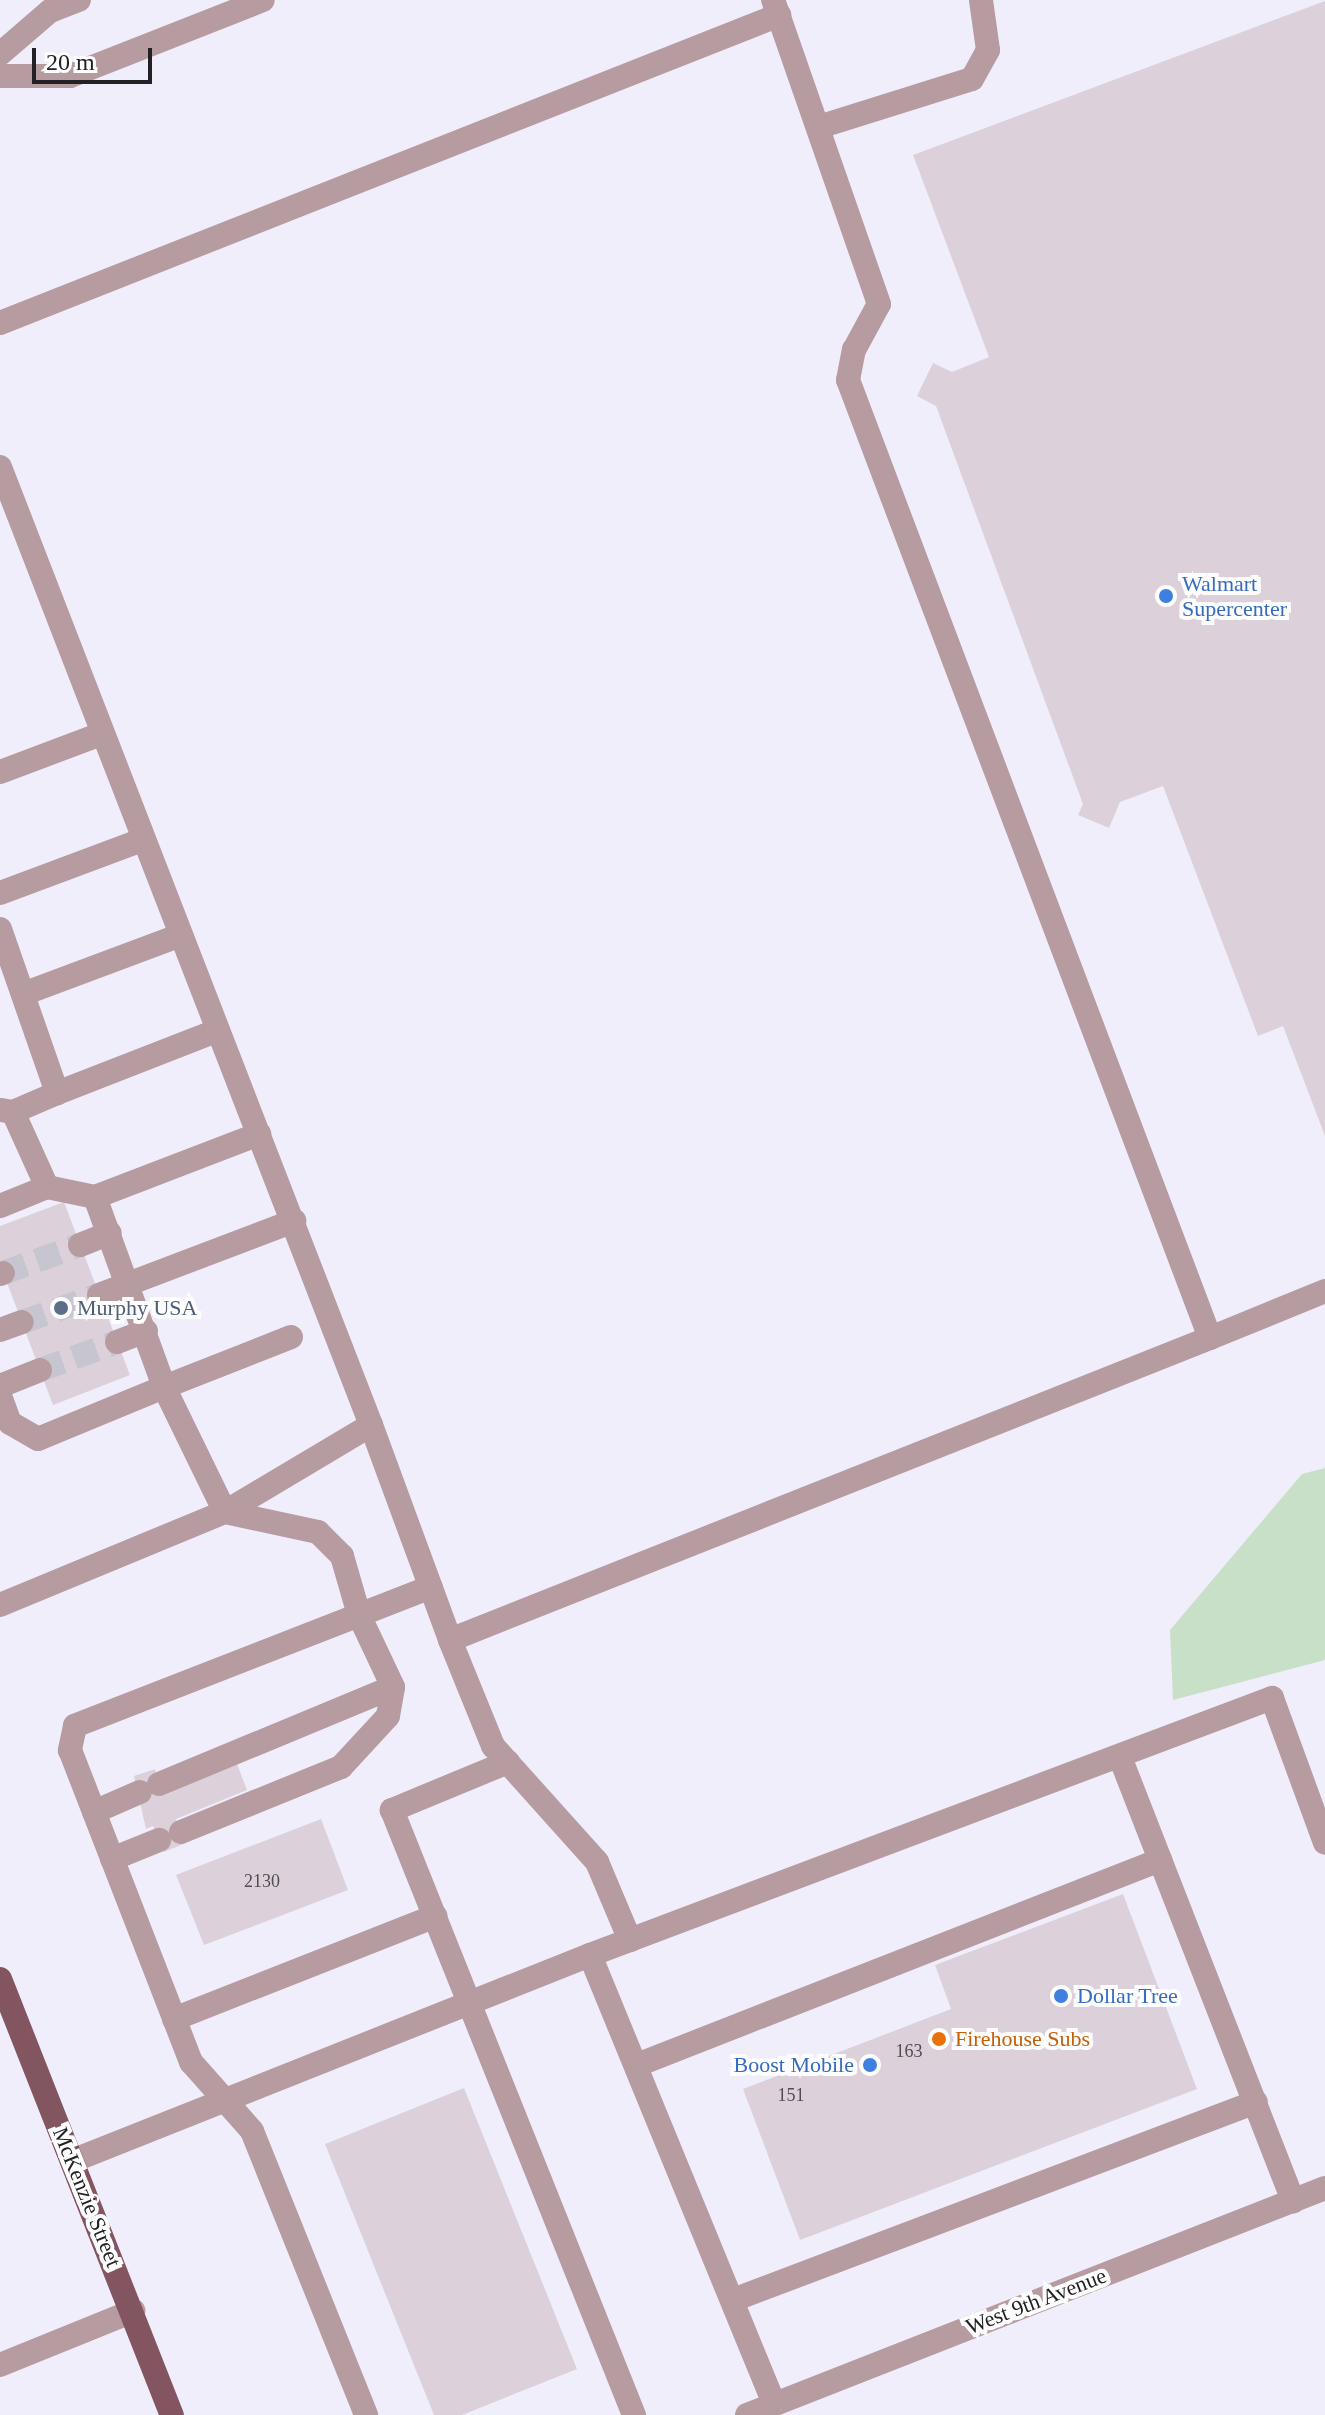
<!DOCTYPE html>
<html>
<head>
<meta charset="utf-8">
<style>
	body { margin:0 }
	#map { position:relative; width:1325px; height:2415px; overflow:hidden; background:#f0eefb; font-family:"Times New Roman",serif }
	div>[style] { position:absolute }
	.green>* { inset:0; background:#c7e0c7 }
	.building>* { inset:0; background:#dcd1da }
	.minor-tunnel>* { height:24px; margin-top:-12px; transform-origin:0; background:repeating-linear-gradient(90deg,#c7c5d0 0 24px,transparent 0 36px) }
	.minor>* { height:24px; margin:-12px; padding:0 12px; transform-origin:12px; border-radius:12px; background:#b69ba1 }
	.major>* { height:24px; margin:-12px; padding:0 12px; transform-origin:12px; border-radius:12px; background:#825561 }
	.dots>* { width:22px; height:22px; translate:-50% -50%; box-sizing:border-box; border:4px solid #fdfdfd; border-radius:50% }
	span { translate:-50% -50%; white-space:nowrap; text-align:center; line-height:1.15; -webkit-text-stroke:8px #fdfdfd; paint-order:stroke }
	.number-label { font-size:18px; color:#504d52 }
	.number-label span { -webkit-text-stroke-width:0 }
	.shop-label { font-size:22px; color:#366cbe }
	.left { translate:0 -50%; text-align:left }
	.right { translate:-100% -50%; text-align:right }
	.service-label { font-size:22px; color:#4e5e75 }
	.food-label { font-size:22px; color:#c56008 }
	.street-label { font-size:22px; color:#222125 }
	.scale { position:absolute; left:32px; top:48px; width:120px; height:36px; box-sizing:border-box; border:4px solid #222125; border-top:0; padding-left:10px; font-size:24px; line-height:28px; white-space:nowrap; color:#222125; -webkit-text-stroke:6px #fdfdfd; paint-order:stroke }
</style>
</head>
<body>
<div id="map">
	<div class="green">
		<div style="clip-path:polygon(1325px 1468px,1325px 1660px,1173px 1700px,1170px 1630px,1302px 1474px)"></div>
	</div>
	<div class="building">
		<div style="clip-path:polygon(1325px 1px,1325px 1136px,1283px 1026px,1258px 1036px,1163px 786px,1120px 802px,1109px 828px,1078px 815px,1083px 804px,936px 406px,917px 396px,933px 363px,952px 372px,989px 357px,913px 155px)"></div>
		<div style="clip-path:polygon(64px 1202px,130px 1375px,53px 1405px,0 1264px,0 1226px)"></div>
		<div style="clip-path:polygon(237px 1764px,247px 1790px,176px 1819px,186px 1843px,164px 1852px,153px 1826px,146px 1829px,134px 1776px,155px 1769px,163px 1794px)"></div>
		<div style="clip-path:polygon(321px 1819px,348px 1890px,204px 1945px,176px 1875px)"></div>
		<div style="clip-path:polygon(1123px 1894px,1197px 2089px,800px 2240px,743px 2089px,951px 2009px,935px 1965px)"></div>
		<div style="clip-path:polygon(464px 2088px,577px 2369px,462px 2415px,434px 2415px,325px 2144px)"></div>
	</div>
	<div class="minor-tunnel">
		<div style="left:3px;top:1273px;width:82px;rotate:-20deg"></div>
		<div style="left:22px;top:1322px;width:82px;rotate:-19.3deg"></div>
		<div style="left:40px;top:1370px;width:82px;rotate:-20deg"></div>
	</div>
	<div class="minor">
		<div style="left:0;top:54px;width:66px;rotate:-40.7deg"></div>
		<div style="left:50px;top:11px;width:31px;rotate:-21deg"></div>
		<div style="left:0;top:76px;width:70px"></div>
		<div style="left:70px;top:76px;width:207px;rotate:-21.5deg"></div>
		<div style="left:822px;top:126px;width:157px;rotate:-17.4deg"></div>
		<div style="left:972px;top:79px;width:33px;rotate:-61deg"></div>
		<div style="left:988px;top:50px;width:50px;rotate:-98deg"></div>
		<div style="left:0;top:323px;width:838px;rotate:-21.57deg"></div>
		<div style="left:0;top:467px;width:1027px;rotate:68.83deg"></div>
		<div style="left:0;top:772px;width:108px;rotate:-20.6deg"></div>
		<div style="left:0;top:893px;width:148px;rotate:-20.5deg"></div>
		<div style="left:0;top:929px;width:174px;rotate:70.8deg"></div>
		<div style="left:57px;top:1093px;width:48px;rotate:156.6deg"></div>
		<div style="left:13px;top:1112px;width:13px;rotate:-171deg"></div>
		<div style="left:23px;top:994px;width:165px;rotate:-20.5deg"></div>
		<div style="left:57px;top:1093px;width:171px;rotate:-21.3deg"></div>
		<div style="left:13px;top:1112px;width:82px;rotate:65.6deg"></div>
		<div style="left:95px;top:1197px;width:176px;rotate:-21deg"></div>
		<div style="left:0;top:1206px;width:51px;rotate:-22deg"></div>
		<div style="left:47px;top:1187px;width:49px;rotate:11.8deg"></div>
		<div style="left:95px;top:1197px;width:202px;rotate:70deg"></div>
		<div style="left:164px;top:1387px;width:136px;rotate:157.6deg"></div>
		<div style="left:38px;top:1439px;width:32px;rotate:-150deg"></div>
		<div style="left:10px;top:1423px;width:29px;rotate:-110deg"></div>
		<div style="left:80px;top:1245px;width:32px;rotate:-22deg"></div>
		<div style="left:0;top:1274px;width:3px;rotate:-18deg"></div>
		<div style="left:99px;top:1295px;width:209px;rotate:-20.8deg"></div>
		<div style="left:0;top:1330px;width:23px;rotate:-20deg"></div>
		<div style="left:291px;top:1337px;width:136px;rotate:158.5deg"></div>
		<div style="left:164px;top:1387px;width:139px;rotate:64deg"></div>
		<div style="left:225px;top:1512px;width:95px;rotate:12.1deg"></div>
		<div style="left:318px;top:1532px;width:34px;rotate:45deg"></div>
		<div style="left:342px;top:1556px;width:61px;rotate:73.9deg"></div>
		<div style="left:359px;top:1615px;width:305px;rotate:158.7deg"></div>
		<div style="left:75px;top:1726px;width:25px;rotate:102deg"></div>
		<div style="left:70px;top:1750px;width:335px;rotate:68.8deg"></div>
		<div style="left:191px;top:2062px;width:92px;rotate:48.5deg"></div>
		<div style="left:252px;top:2131px;width:306px;rotate:68.1deg"></div>
		<div style="left:1210px;top:1338px;width:124px;rotate:-22.2deg"></div>
		<div style="left:117px;top:1342px;width:31px;rotate:-21deg"></div>
		<div style="left:0;top:1386px;width:43px;rotate:-21.8deg"></div>
		<div style="left:0;top:1605px;width:243px;rotate:-22.5deg"></div>
		<div style="left:225px;top:1512px;width:170px;rotate:-30.8deg"></div>
		<div style="left:371px;top:1425px;width:229px;rotate:69.8deg"></div>
		<div style="left:450px;top:1640px;width:818px;rotate:-21.67deg"></div>
		<div style="left:1210px;top:1338px;width:1024px;rotate:-110.7deg"></div>
		<div style="left:848px;top:380px;width:31px;rotate:-79deg"></div>
		<div style="left:854px;top:350px;width:52px;rotate:-61.5deg"></div>
		<div style="left:879px;top:304px;width:322px;rotate:-109.2deg"></div>
		<div style="left:450px;top:1640px;width:114px;rotate:67.9deg"></div>
		<div style="left:493px;top:1746px;width:156px;rotate:48.1deg"></div>
		<div style="left:597px;top:1862px;width:85px;rotate:67.1deg"></div>
		<div style="left:1120px;top:1757px;width:477px;rotate:68.7deg"></div>
		<div style="left:508px;top:1762px;width:126px;rotate:157.5deg"></div>
		<div style="left:392px;top:1810px;width:652px;rotate:68.2deg"></div>
		<div style="left:159px;top:1784px;width:253px;rotate:-22.5deg"></div>
		<div style="left:393px;top:1687px;width:80px;rotate:-115.3deg"></div>
		<div style="left:359px;top:1615px;width:77px;rotate:-21.3deg"></div>
		<div style="left:94px;top:1812px;width:50px;rotate:-23.5deg"></div>
		<div style="left:181px;top:1832px;width:173px;rotate:-22.1deg"></div>
		<div style="left:341px;top:1767px;width:69px;rotate:-47.3deg"></div>
		<div style="left:388px;top:1716px;width:29px;rotate:-80deg"></div>
		<div style="left:112px;top:1859px;width:51px;rotate:-22deg"></div>
		<div style="left:590px;top:1955px;width:729px;rotate:-20.65deg"></div>
		<div style="left:1272px;top:1698px;width:154px;rotate:69.9deg"></div>
		<div style="left:174px;top:2019px;width:281px;rotate:-21.5deg"></div>
		<div style="left:637px;top:2065px;width:562px;rotate:-21.4deg"></div>
		<div style="left:72px;top:2161px;width:557px;rotate:-21.69deg"></div>
		<div style="left:590px;top:1955px;width:484px;rotate:67.7deg"></div>
		<div style="left:733px;top:2300px;width:559px;rotate:-20.74deg"></div>
		<div style="left:0;top:2365px;width:144px;rotate:-22.1deg"></div>
		<div style="left:747px;top:2415px;width:621px;rotate:-21.44deg"></div>
	</div>
	<div class="major">
		<div style="left:0;top:1979px;width:469px;rotate:68.5deg"></div>
	</div>
	<div class="dots">
		<div style="left:1166px;top:596px;background:#3f7fe0"></div>
		<div style="left:61px;top:1308px;background:#5c6f8a"></div>
		<div style="left:1061px;top:1996px;background:#3f7fe0"></div>
		<div style="left:939px;top:2039px;background:#e8710a"></div>
		<div style="left:870px;top:2065px;background:#3f7fe0"></div>
	</div>
	<div class="number-label">
		<span style="left:262px;top:1881px">2130</span>
		<span style="left:909px;top:2051px">163</span>
		<span style="left:791px;top:2095px">151</span>
	</div>
	<div class="shop-label">
		<span class="left" style="left:1182px;top:596px">Walmart<br>Supercenter</span>
		<span class="left" style="left:1077px;top:1996px">Dollar Tree</span>
		<span class="right" style="left:854px;top:2065px">Boost Mobile</span>
	</div>
	<div class="service-label">
		<span class="left" style="left:77px;top:1308px">Murphy USA</span>
	</div>
	<div class="food-label">
		<span class="left" style="left:955px;top:2039px">Firehouse Subs</span>
	</div>
	<div class="street-label">
		<span style="left:87px;top:2197px;rotate:68deg">McKenzie Street</span>
		<span style="left:1036px;top:2301px;rotate:-21deg">West 9th Avenue</span>
	</div>
	<div class="scale">20 m</div>
</div>
</body>
</html>
